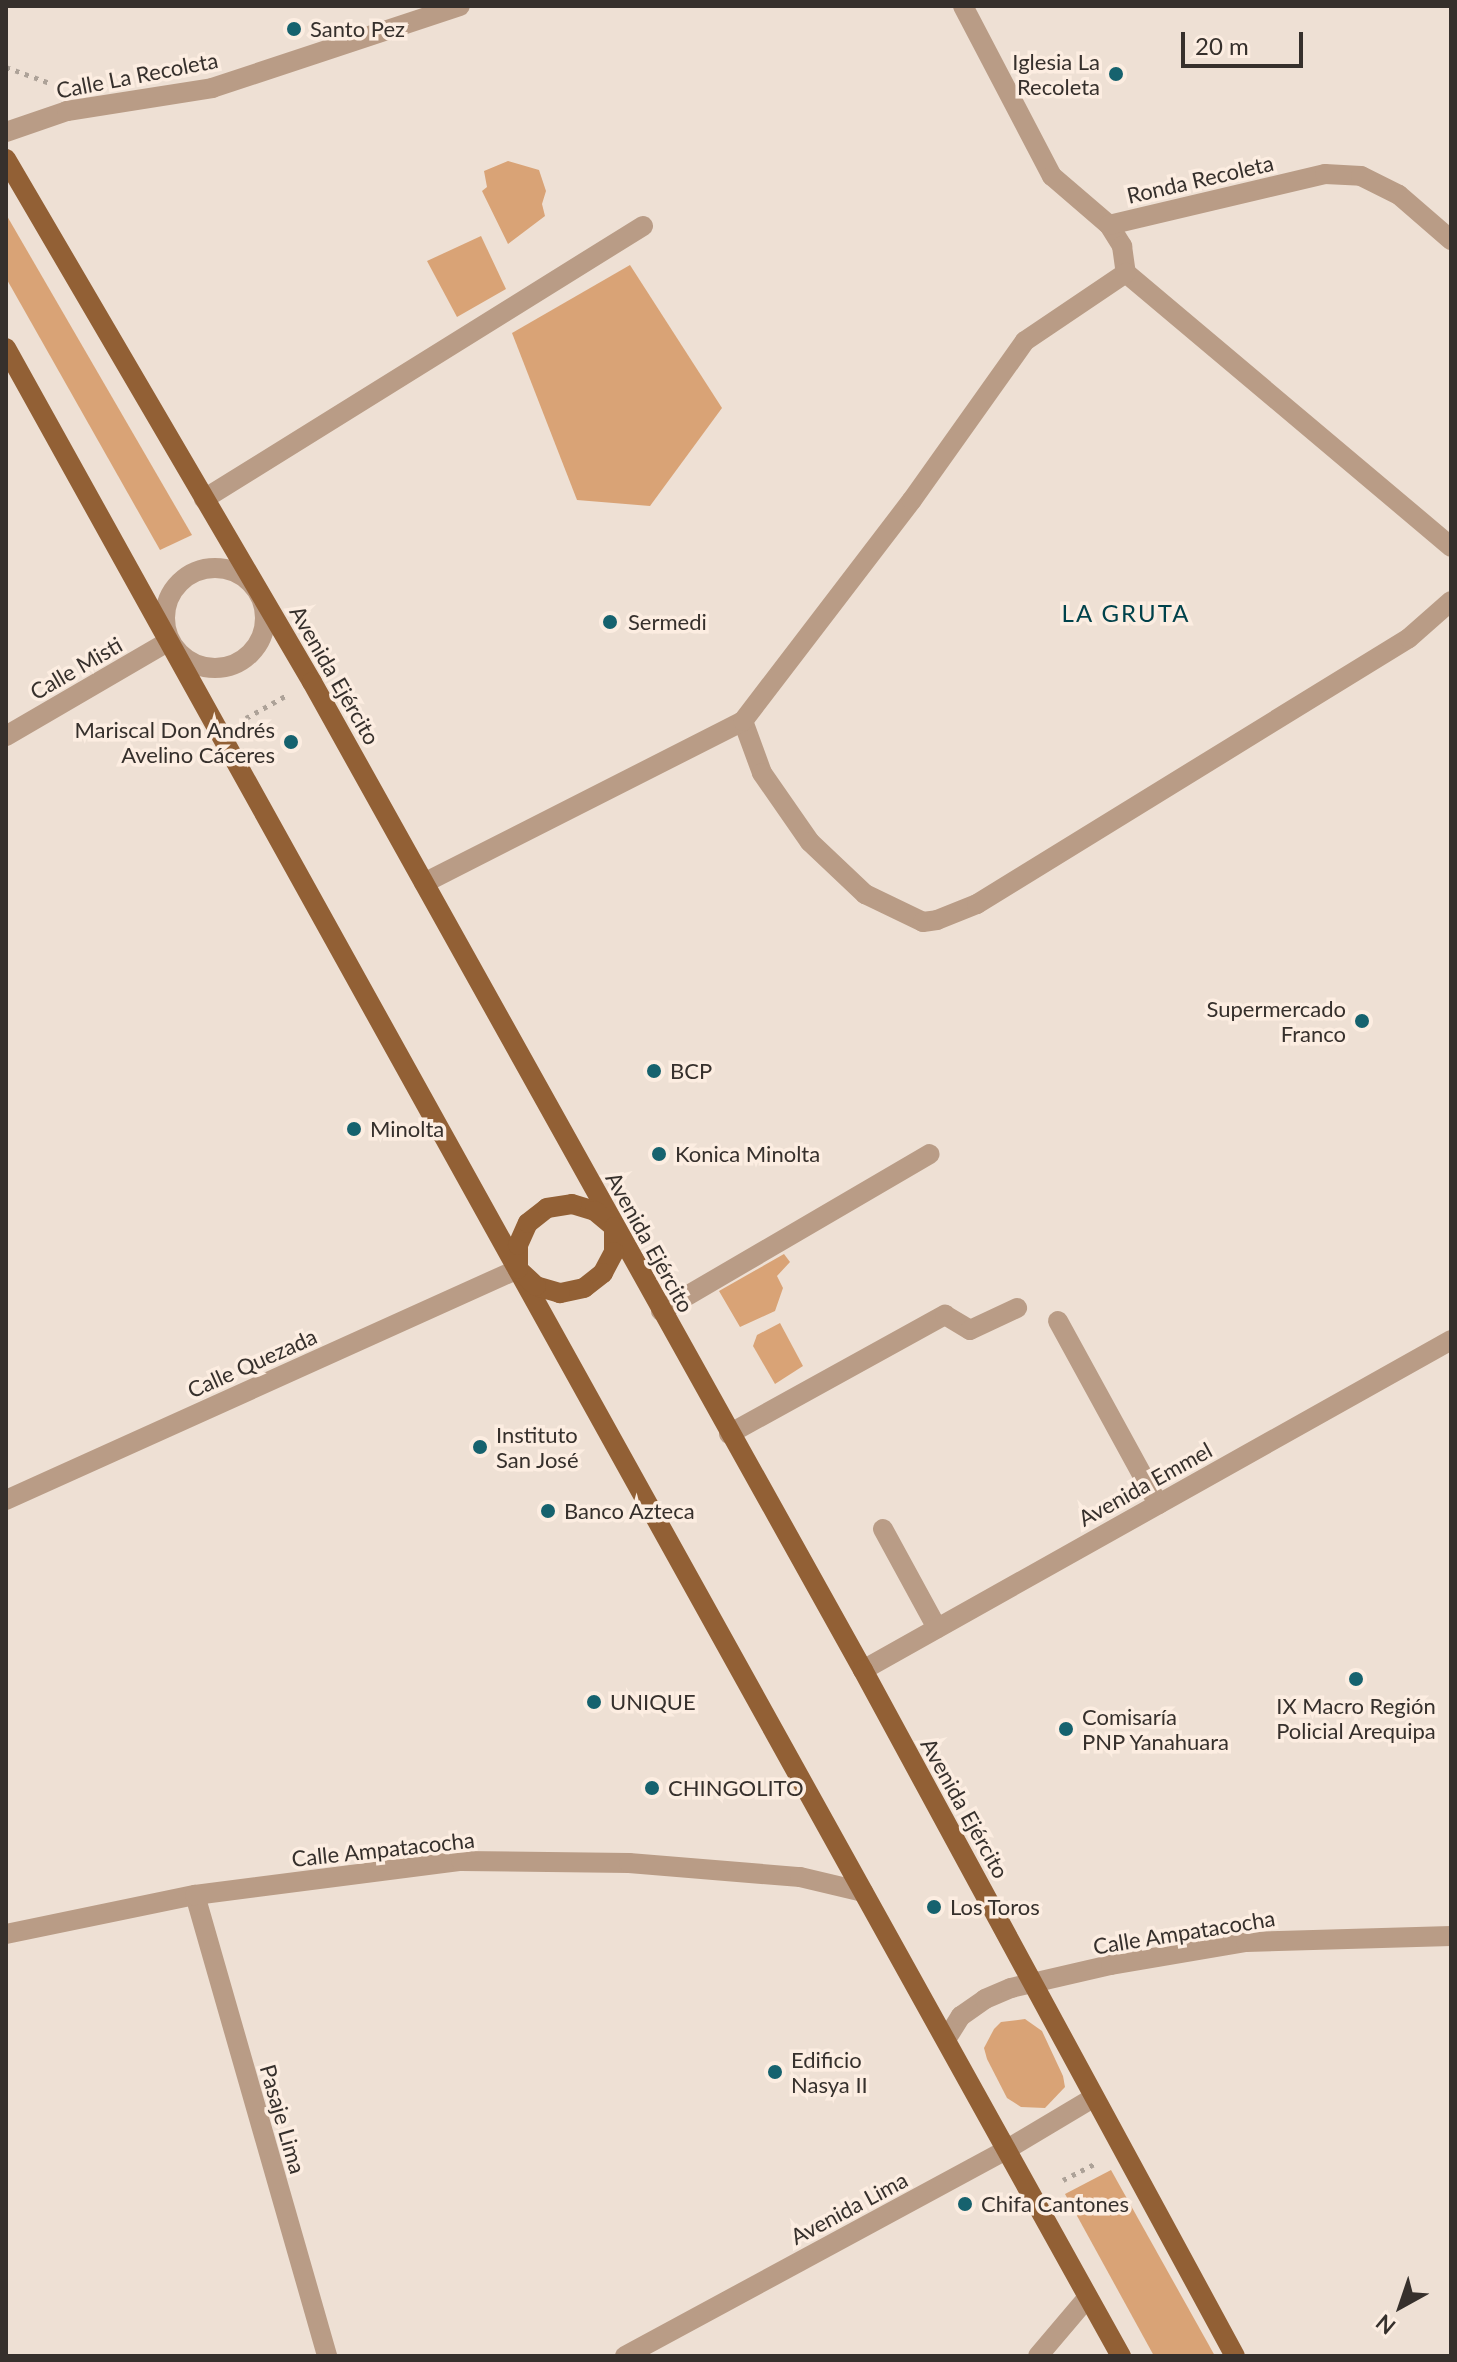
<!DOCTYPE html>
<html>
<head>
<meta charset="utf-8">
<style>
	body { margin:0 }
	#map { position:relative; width:1457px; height:2362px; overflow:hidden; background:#eee0d4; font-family:Lato,sans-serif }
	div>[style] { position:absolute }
	.green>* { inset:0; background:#d9a376 }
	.path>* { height:5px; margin-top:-2.5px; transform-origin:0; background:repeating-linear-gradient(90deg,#ada298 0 4px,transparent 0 10px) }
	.service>* { height:20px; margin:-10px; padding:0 10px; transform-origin:10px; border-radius:10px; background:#b99c86 }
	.minor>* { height:20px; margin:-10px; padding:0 10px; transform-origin:10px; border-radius:10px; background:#b99c86 }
	.tertiary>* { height:20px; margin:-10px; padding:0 10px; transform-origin:10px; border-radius:10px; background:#b99c86 }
	.tertiary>.ring { margin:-10px; padding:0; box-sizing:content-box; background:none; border:20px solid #b99c86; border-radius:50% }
	.primary>* { height:20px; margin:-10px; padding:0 10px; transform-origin:10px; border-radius:10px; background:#926035 }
	.dots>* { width:22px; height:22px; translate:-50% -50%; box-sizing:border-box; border:4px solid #fcede1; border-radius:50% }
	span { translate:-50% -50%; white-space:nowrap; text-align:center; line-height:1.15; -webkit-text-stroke:7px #fcede1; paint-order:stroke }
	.poi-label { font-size:22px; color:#36302c }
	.left { translate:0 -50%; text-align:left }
	.right { translate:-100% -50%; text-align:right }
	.street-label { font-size:22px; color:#36302c }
	.neighbourhood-label { font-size:24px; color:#00424b; letter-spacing:2px }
	.frame { position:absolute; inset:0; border:8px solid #36302c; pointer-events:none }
	.north { position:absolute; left:1361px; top:2266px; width:80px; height:80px; -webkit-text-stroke:6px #fcede1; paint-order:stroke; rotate:220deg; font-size:22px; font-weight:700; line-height:32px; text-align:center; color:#36302c }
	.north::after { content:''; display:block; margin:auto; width:28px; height:36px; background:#36302c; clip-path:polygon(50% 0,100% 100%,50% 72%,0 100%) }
	.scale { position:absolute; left:1181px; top:32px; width:122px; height:36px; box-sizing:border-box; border:4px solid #36302c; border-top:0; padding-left:10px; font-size:24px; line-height:28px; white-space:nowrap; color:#36302c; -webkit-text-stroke:6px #fcede1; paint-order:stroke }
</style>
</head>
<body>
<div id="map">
	<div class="green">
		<div style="clip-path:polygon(508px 161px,539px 170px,546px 191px,542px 204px,545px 216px,508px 244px,482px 191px,487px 187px,484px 171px)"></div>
		<div style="clip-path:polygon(6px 216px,7px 216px,192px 535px,160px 550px,6px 278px)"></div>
		<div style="clip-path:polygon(481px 236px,506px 289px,457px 317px,427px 261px)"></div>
		<div style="clip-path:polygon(630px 265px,722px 408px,650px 506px,577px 500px,512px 333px)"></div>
		<div style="clip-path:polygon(784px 1254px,790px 1262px,777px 1276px,783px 1288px,775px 1311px,740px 1327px,719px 1291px)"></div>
		<div style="clip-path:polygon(780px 1323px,803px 1366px,775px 1384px,753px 1346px,757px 1335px)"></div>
		<div style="clip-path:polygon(1025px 2019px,1042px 2031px,1063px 2076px,1065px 2087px,1045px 2108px,1021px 2107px,1007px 2098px,987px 2059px,984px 2048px,994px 2029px,1001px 2022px)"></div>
		<div style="clip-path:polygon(1111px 2170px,1215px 2356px,1154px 2356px,1065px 2194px)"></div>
	</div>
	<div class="path">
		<div style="left:6px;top:67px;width:47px;rotate:20deg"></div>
		<div style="left:246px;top:718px;width:47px;rotate:-29.3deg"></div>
		<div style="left:1063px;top:2180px;width:39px;rotate:-27deg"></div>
	</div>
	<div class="service">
		<div style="left:204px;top:499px;width:517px;rotate:-31.88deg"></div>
		<div style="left:661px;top:1311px;width:311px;rotate:-30.3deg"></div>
		<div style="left:1058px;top:1321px;width:209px;rotate:61.3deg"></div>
		<div style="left:729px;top:1434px;width:247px;rotate:-28.9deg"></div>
		<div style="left:945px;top:1315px;width:29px;rotate:31deg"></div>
		<div style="left:970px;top:1330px;width:52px;rotate:-25.1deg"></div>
		<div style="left:883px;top:1529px;width:113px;rotate:61.4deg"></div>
		<div style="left:1038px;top:2356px;width:77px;rotate:-49.7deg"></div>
	</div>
	<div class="minor">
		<div style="left:963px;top:6px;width:192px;rotate:62.4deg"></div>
		<div style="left:1052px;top:176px;width:75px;rotate:40.7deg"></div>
		<div style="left:1109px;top:225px;width:25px;rotate:58deg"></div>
		<div style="left:1122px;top:246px;width:27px;rotate:82deg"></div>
		<div style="left:1126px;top:273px;width:425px;rotate:40.1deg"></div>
		<div style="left:6px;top:132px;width:65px;rotate:-19deg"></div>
		<div style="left:67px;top:111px;width:147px;rotate:-9deg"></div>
		<div style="left:212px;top:88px;width:261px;rotate:-18.3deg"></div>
		<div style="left:1109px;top:225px;width:222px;rotate:-13.3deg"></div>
		<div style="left:1325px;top:174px;width:36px;rotate:3deg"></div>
		<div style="left:1361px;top:176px;width:42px;rotate:26.6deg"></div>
		<div style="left:1399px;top:195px;width:69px;rotate:40.9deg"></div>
		<div style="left:743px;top:721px;width:55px;rotate:69.9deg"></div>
		<div style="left:762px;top:773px;width:84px;rotate:55.2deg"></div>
		<div style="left:810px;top:842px;width:76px;rotate:43.4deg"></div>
		<div style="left:865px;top:894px;width:64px;rotate:25.8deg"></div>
		<div style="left:923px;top:922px;width:14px;rotate:-8deg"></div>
		<div style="left:937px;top:920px;width:43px;rotate:-21.8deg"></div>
		<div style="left:977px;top:904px;width:507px;rotate:-31.62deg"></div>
		<div style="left:1409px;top:638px;width:56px;rotate:-41.4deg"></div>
		<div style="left:424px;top:883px;width:358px;rotate:-26.9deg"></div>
		<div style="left:743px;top:721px;width:278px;rotate:-52.6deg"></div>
		<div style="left:912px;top:500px;width:195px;rotate:-54.6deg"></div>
		<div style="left:1025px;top:341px;width:122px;rotate:-34deg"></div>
		<div style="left:195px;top:1895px;width:480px;rotate:74deg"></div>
		<div style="left:6px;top:1934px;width:193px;rotate:-11.7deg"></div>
		<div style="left:195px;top:1895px;width:268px;rotate:-7.3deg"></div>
		<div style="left:461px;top:1861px;width:168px;rotate:0.7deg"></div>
		<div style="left:629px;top:1863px;width:172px;rotate:4.7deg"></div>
		<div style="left:800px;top:1877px;width:65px;rotate:13.4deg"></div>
		<div style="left:947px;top:2038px;width:26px;rotate:-58deg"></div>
		<div style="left:961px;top:2016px;width:29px;rotate:-35deg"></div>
		<div style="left:985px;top:1999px;width:28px;rotate:-23deg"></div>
		<div style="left:1011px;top:1988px;width:103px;rotate:-13deg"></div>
		<div style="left:1111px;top:1965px;width:137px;rotate:-9.7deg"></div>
		<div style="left:1246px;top:1942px;width:205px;rotate:-1.7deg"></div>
	</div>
	<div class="tertiary">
		<div class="ring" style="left:165px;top:568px;width:80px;height:80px"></div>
		<div style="left:6px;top:736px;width:189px;rotate:-30.2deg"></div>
		<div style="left:6px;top:1500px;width:562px;rotate:-24.28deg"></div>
		<div style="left:863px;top:1670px;width:674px;rotate:-29.3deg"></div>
		<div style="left:625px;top:2356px;width:431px;rotate:-28.4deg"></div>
		<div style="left:1004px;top:2151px;width:104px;rotate:-30.8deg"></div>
	</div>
	<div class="primary">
		<div style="left:6px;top:159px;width:606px;rotate:59.67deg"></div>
		<div style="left:312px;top:682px;width:1131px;rotate:60.85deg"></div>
		<div style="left:863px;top:1670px;width:780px;rotate:61.53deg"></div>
		<div style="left:6px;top:348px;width:2297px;rotate:60.96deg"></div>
		<div style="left:572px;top:1204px;width:24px;rotate:17deg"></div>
		<div style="left:595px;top:1211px;width:25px;rotate:40deg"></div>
		<div style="left:614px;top:1227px;width:25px;rotate:90deg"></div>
		<div style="left:614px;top:1252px;width:24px;rotate:118deg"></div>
		<div style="left:603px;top:1273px;width:24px;rotate:142deg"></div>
		<div style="left:584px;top:1288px;width:25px;rotate:168deg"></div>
		<div style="left:560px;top:1293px;width:25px;rotate:-164deg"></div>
		<div style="left:536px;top:1286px;width:25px;rotate:-137deg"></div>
		<div style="left:518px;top:1269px;width:24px;rotate:-90deg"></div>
		<div style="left:518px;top:1245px;width:24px;rotate:-66deg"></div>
		<div style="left:528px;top:1223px;width:24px;rotate:-38deg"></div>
		<div style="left:547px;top:1208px;width:25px;rotate:-9deg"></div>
	</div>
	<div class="dots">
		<div style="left:294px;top:29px;background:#16626e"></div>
		<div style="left:1116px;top:74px;background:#16626e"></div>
		<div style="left:610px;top:622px;background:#16626e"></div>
		<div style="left:291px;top:742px;background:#16626e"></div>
		<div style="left:1362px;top:1021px;background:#16626e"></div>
		<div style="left:654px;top:1071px;background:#16626e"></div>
		<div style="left:354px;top:1129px;background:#16626e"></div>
		<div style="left:659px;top:1154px;background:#16626e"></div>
		<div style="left:480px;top:1447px;background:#16626e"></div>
		<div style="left:548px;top:1511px;background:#16626e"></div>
		<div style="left:1356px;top:1679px;background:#16626e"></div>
		<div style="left:594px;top:1702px;background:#16626e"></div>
		<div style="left:1066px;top:1729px;background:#16626e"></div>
		<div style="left:652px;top:1788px;background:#16626e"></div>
		<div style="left:934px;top:1907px;background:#16626e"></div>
		<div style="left:775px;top:2072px;background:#16626e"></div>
		<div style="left:965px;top:2204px;background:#16626e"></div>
	</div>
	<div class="poi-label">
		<span class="left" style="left:310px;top:29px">Santo Pez</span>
		<span class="right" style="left:1100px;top:74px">Iglesia La<br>Recoleta</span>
		<span class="left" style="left:628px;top:622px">Sermedi</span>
		<span class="right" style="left:275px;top:742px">Mariscal Don Andrés<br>Avelino Cáceres</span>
		<span class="right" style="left:1346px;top:1021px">Supermercado<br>Franco</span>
		<span class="left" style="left:670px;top:1071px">BCP</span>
		<span class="left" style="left:370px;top:1129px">Minolta</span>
		<span class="left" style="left:675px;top:1154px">Konica Minolta</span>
		<span class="left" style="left:496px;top:1447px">Instituto<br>San José</span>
		<span class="left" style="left:564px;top:1511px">Banco Azteca</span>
		<span class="left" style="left:610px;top:1702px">UNIQUE</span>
		<span style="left:1356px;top:1718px">IX Macro Región<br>Policial Arequipa</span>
		<span class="left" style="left:1082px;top:1729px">Comisaría<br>PNP Yanahuara</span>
		<span class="left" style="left:668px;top:1788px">CHINGOLITO</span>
		<span class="left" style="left:950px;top:1907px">Los Toros</span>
		<span class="left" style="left:791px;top:2072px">Edificio<br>Nasya II</span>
		<span class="left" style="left:981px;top:2204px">Chifa Cantones</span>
	</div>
	<div class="street-label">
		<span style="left:137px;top:75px;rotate:-11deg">Calle La Recoleta</span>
		<span style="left:1200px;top:179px;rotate:-13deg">Ronda Recoleta</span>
		<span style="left:76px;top:668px;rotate:-30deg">Calle Misti</span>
		<span style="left:335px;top:675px;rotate:60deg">Avenida Ejército</span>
		<span style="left:650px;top:1242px;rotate:61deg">Avenida Ejército</span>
		<span style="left:252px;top:1363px;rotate:-24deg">Calle Quezada</span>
		<span style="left:1145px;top:1484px;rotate:-29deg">Avenida Emmel</span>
		<span style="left:965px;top:1808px;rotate:61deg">Avenida Ejército</span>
		<span style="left:383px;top:1849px;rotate:-6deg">Calle Ampatacocha</span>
		<span style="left:1184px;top:1932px;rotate:-9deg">Calle Ampatacocha</span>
		<span style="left:283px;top:2119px;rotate:74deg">Pasaje Lima</span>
		<span style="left:849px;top:2208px;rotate:-28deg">Avenida Lima</span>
	</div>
	<div class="neighbourhood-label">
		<span style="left:1126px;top:613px">LA GRUTA</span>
	</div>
	<div class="frame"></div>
	<div class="north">N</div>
	<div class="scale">20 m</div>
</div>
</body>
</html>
